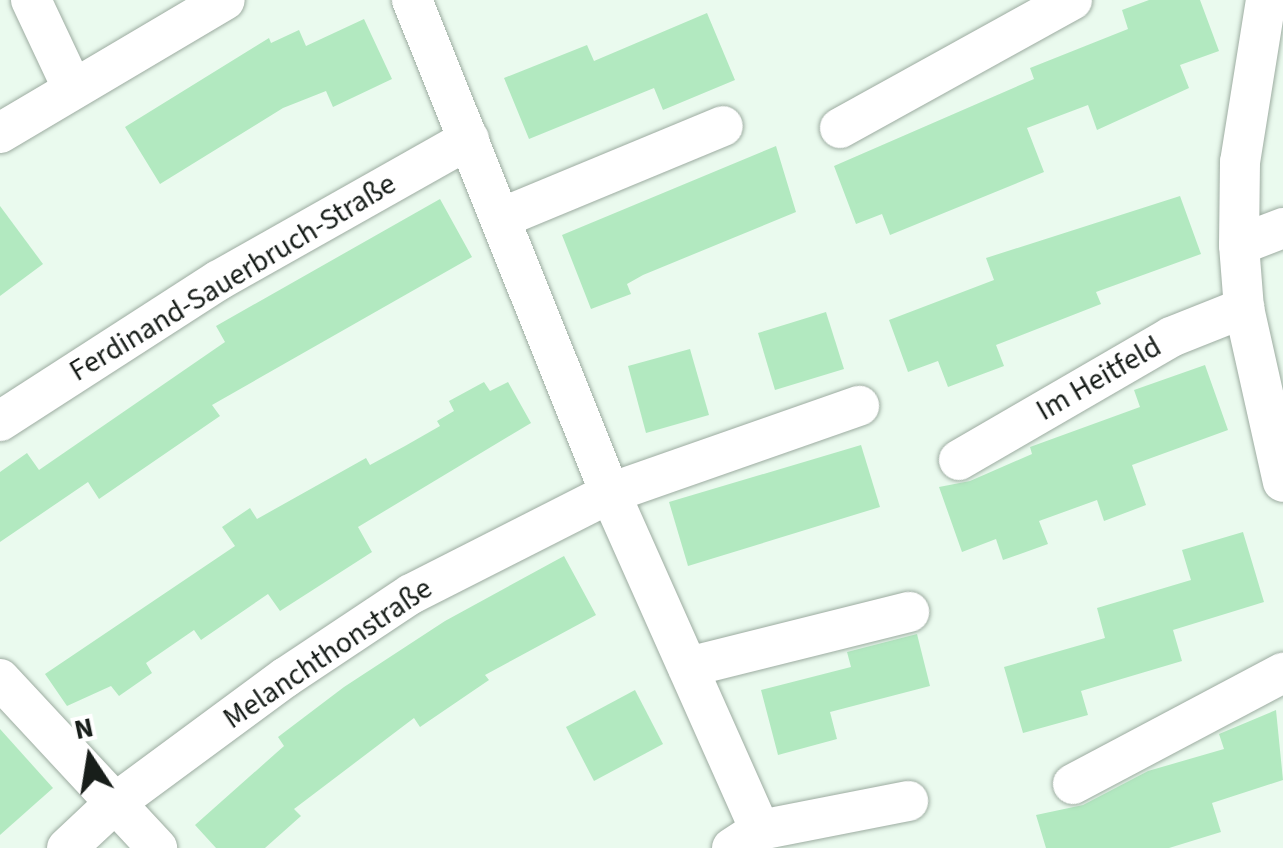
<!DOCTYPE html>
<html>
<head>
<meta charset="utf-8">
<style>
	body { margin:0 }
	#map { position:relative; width:1283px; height:848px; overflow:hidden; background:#eafaee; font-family:"Source Sans 3",sans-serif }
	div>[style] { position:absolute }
	.building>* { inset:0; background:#b2e9c0 }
	.roads { filter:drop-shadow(0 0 2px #9daca1) drop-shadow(0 0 2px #9daca1) }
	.minor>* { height:40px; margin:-20px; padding:0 20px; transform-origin:20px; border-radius:20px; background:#fff }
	span { translate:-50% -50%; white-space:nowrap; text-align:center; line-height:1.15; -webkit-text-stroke:8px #fff; paint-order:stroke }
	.street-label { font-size:30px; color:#181e1a }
	.north { position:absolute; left:40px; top:708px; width:100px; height:100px; -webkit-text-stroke:8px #fff; paint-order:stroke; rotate:348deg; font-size:28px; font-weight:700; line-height:40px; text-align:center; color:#181e1a }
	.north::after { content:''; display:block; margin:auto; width:35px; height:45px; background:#181e1a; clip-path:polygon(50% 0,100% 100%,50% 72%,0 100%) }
</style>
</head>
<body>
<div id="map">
	<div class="building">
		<div style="clip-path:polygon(1149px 0,1200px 0,1219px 51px,1180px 65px,1189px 88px,1097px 130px,1088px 105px,1027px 128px,1044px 172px,890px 235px,882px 214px,856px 224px,834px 166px,1034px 79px,1030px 68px,1128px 29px,1122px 10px)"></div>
		<div style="clip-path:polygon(707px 13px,735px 80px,663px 110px,654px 88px,529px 139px,504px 78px,587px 45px,594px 61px)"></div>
		<div style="clip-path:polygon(364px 19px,392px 79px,333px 107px,326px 91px,283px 108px,160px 184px,125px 127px,269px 38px,271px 43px,299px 30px,306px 46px)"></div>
		<div style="clip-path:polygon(776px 146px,796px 212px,643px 275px,627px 284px,631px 294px,591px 309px,562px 235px)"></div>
		<div style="clip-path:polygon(1180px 196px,1201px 254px,1096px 292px,1101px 304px,996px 345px,1004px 366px,948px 387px,938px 361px,908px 372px,889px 320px,994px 280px,986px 258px)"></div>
		<div style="clip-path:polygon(440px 199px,472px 257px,212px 405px,220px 416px,99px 499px,88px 482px,0 542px,0 472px,27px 453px,39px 470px,225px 342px,216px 326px)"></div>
		<div style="clip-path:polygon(0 206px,43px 264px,0 296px)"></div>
		<div style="clip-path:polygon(826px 312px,844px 369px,775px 390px,758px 333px)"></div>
		<div style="clip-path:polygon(690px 349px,709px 415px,646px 433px,628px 366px)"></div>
		<div style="clip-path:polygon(1205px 365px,1228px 430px,1132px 465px,1146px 505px,1104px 521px,1097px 500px,1039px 521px,1048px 544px,1003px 560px,996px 539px,962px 552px,939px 487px,970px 481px,1032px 454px,1030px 447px,1140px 407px,1134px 390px)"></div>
		<div style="clip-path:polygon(484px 382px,490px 391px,508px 382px,531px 423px,358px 527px,372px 552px,280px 611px,268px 594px,201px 640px,194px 630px,146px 663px,152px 673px,119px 696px,111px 686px,67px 706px,45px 674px,235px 546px,222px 527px,250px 508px,257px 519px,366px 458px,370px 465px,405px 446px,440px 426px,437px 421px,454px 411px,449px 401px)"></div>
		<div style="clip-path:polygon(861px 445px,880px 507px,688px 566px,669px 502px)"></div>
		<div style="clip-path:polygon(1243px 532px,1264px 602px,1173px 630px,1182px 661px,1081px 691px,1088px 715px,1023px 733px,1004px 667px,1105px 638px,1097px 608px,1191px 580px,1182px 550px)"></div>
		<div style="clip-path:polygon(564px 556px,596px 615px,485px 675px,489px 680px,420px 727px,414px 718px,294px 809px,301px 816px,265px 848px,216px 848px,195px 825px,284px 746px,278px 737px,344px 687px,445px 621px)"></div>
		<div style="clip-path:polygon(917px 634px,930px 686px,830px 712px,837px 739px,778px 755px,761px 690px,851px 667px,847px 652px)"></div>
		<div style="clip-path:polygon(635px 690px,663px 744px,594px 781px,566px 727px)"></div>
		<div style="clip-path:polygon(1276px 710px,1283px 780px,1212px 803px,1221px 832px,1169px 848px,1046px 848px,1036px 815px,1083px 805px,1148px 771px,1224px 749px,1219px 734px)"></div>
		<div style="clip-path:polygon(0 729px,53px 788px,0 835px)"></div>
	</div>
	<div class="roads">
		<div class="minor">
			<div style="left:31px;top:0;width:96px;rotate:64.8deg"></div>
			<div style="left:412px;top:0;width:531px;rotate:68.12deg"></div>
			<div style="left:610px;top:493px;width:369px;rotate:66deg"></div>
			<div style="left:1266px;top:0;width:164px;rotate:99.1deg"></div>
			<div style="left:1240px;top:162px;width:83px;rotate:90.7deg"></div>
			<div style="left:1239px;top:245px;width:63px;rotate:85.5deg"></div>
			<div style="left:1244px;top:308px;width:178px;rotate:77.4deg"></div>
			<div style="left:840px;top:128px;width:265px;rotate:-28.9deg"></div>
			<div style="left:0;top:133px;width:261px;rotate:-30.6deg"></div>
			<div style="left:501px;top:218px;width:240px;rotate:-22.5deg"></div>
			<div style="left:1239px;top:245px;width:47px;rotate:-21.1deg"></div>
			<div style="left:0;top:421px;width:260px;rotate:-32.8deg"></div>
			<div style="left:219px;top:280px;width:287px;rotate:-29.4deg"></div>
			<div style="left:959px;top:460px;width:245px;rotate:-30.1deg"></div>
			<div style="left:1171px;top:337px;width:79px;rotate:-21.7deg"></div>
			<div style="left:688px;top:667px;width:228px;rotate:-14deg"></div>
			<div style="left:0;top:679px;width:231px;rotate:47.1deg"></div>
			<div style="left:1073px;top:784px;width:238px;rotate:-27.9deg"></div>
			<div style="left:67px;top:848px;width:66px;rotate:-43.2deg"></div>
			<div style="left:115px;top:803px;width:212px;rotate:-36.4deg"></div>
			<div style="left:286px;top:677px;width:150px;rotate:-33.6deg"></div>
			<div style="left:411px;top:594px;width:223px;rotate:-26.9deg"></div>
			<div style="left:610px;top:493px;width:264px;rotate:-19.3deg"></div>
			<div style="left:732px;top:848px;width:33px;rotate:-33deg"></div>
			<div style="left:760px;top:830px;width:151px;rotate:-11.1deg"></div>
		</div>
	</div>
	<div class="street-label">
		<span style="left:233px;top:278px;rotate:-31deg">Ferdinand-Sauerbruch-Straße</span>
		<span style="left:1099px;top:379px;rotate:-30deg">Im Heitfeld</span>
		<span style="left:328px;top:654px;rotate:-34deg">Melanchthonstraße</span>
	</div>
	<div class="north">N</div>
</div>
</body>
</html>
